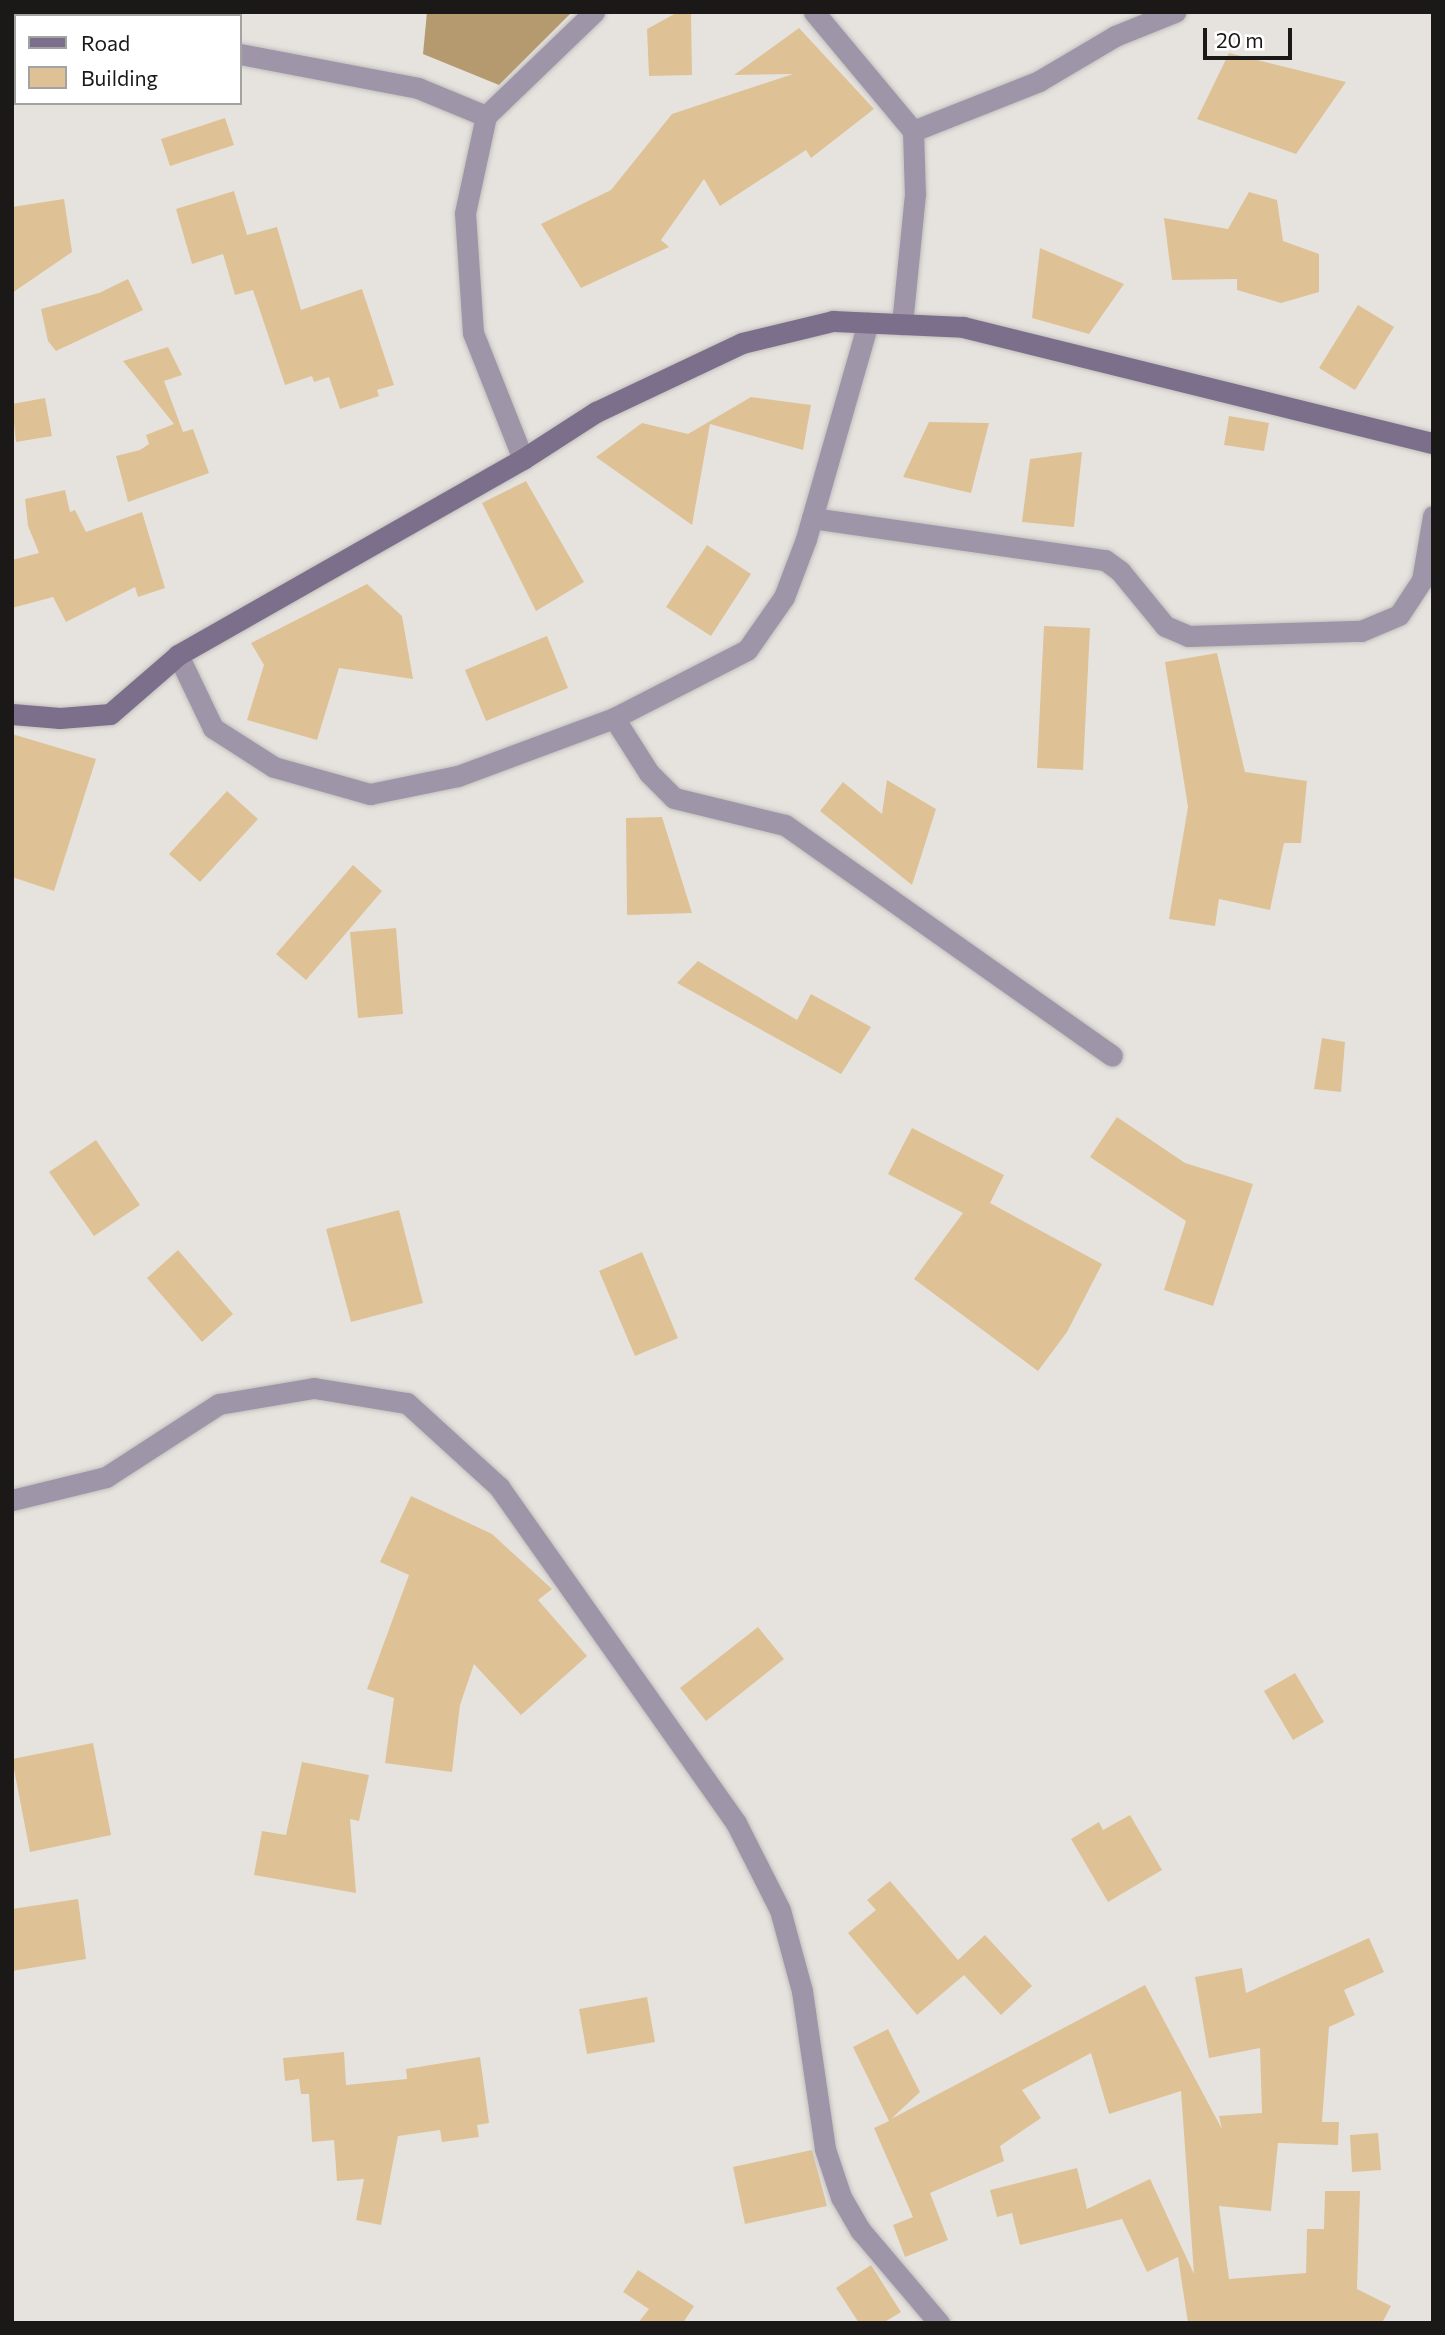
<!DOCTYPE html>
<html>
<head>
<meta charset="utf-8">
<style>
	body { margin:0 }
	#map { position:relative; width:1445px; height:2335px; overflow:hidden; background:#e6e3df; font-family:Commissioner,sans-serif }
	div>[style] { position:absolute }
	.forest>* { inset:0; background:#b59a6f }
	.building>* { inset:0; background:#dec295 }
	.roads { filter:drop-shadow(0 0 2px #c1bfbb) drop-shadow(0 0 2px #c1bfbb) }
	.street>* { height:21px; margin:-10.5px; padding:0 10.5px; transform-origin:10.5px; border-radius:10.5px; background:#9e95a9 }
	.secondary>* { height:21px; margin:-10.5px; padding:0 10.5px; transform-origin:10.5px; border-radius:10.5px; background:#7c6f8b }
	span { translate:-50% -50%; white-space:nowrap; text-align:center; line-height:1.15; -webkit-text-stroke:7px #fff; paint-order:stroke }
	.frame { position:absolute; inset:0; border:14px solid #1a1917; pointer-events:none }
	.legend { position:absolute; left:14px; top:14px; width:228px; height:91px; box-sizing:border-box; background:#fff; border:2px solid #a3a3a2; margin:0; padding:9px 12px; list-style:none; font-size:21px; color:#1a1917 }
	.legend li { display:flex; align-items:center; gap:14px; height:35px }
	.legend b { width:35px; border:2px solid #a3a3a2 }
	.scale { position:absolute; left:1203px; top:28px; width:89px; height:32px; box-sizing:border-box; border:4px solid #1a1917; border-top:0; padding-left:9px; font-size:21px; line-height:24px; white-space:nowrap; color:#1a1917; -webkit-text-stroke:5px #fff; paint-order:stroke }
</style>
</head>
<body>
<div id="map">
	<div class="forest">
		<div style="clip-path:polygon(427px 12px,572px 12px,499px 85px,423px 54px)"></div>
	</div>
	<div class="building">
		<div style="clip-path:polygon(678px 12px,691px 12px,692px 75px,649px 76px,647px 29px)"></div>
		<div style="clip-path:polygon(799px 28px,874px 109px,811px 158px,806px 150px,720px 206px,704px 179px,661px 240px,669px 247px,581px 288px,541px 224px,611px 190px,672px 114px,793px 74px,734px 75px)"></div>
		<div style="clip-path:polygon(1229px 53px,1346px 82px,1296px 154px,1197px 119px)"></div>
		<div style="clip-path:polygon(225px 118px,234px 145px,170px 166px,161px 139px)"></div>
		<div style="clip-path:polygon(234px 191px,247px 235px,277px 227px,301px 310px,362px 289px,394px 385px,377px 390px,379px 396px,340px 409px,329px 377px,314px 382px,312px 376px,285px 385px,253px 290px,235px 295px,223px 254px,192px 264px,176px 209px)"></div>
		<div style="clip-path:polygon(1249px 192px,1277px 200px,1283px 241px,1319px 254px,1319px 292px,1281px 303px,1237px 290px,1237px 279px,1172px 280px,1164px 218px,1228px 229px)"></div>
		<div style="clip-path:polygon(64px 199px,72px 252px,12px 293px,12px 207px)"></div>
		<div style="clip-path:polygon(1040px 248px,1124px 284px,1089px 334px,1032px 318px)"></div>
		<div style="clip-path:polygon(128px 279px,143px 310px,56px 351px,48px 341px,41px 309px,99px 293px)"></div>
		<div style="clip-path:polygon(1358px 305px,1394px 327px,1355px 390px,1319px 368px)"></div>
		<div style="clip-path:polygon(168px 347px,182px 375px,164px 381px,183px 432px,193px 429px,209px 473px,128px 502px,116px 456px,140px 450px,149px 444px,146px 435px,174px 424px,123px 361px)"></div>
		<div style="clip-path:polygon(751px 397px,811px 405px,803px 450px,710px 424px,692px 525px,596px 457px,642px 423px,688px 434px)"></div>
		<div style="clip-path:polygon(45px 398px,52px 436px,16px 442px,12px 404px)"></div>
		<div style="clip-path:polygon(1229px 416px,1269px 423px,1264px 451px,1224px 445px)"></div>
		<div style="clip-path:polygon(929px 422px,989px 423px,971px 493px,903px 477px)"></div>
		<div style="clip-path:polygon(1082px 452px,1074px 527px,1022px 522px,1030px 459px)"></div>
		<div style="clip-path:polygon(526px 481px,584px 582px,536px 611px,482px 503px)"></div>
		<div style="clip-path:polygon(65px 490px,70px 512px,75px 510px,86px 532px,142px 512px,165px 588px,138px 597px,135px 587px,66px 622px,53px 597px,12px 608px,12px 560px,39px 553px,28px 526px,25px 499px)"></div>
		<div style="clip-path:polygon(707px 545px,751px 574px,711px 636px,666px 607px)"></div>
		<div style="clip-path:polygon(367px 584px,402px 616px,413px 679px,339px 668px,317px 740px,247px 720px,264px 665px,251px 643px)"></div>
		<div style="clip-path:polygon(1044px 626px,1090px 628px,1083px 770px,1037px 768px)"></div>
		<div style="clip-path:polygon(547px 636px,568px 688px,486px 721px,465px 670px)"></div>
		<div style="clip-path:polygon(1217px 653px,1245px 772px,1307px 781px,1301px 843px,1284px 843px,1270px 910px,1219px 899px,1215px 926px,1169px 919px,1188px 807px,1165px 662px)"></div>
		<div style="clip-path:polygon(12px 734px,96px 759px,54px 891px,12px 877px)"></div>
		<div style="clip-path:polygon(887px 780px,936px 809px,912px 885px,820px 811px,843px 782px,882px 814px)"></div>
		<div style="clip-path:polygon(227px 791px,258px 819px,200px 882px,169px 854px)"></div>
		<div style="clip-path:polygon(662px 817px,692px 913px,627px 915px,626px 818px)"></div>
		<div style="clip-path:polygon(353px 865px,382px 891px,306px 980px,276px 954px)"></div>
		<div style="clip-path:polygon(396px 928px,403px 1014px,358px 1018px,350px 932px)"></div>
		<div style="clip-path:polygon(698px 961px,797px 1020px,811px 994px,871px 1027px,841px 1074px,677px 983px)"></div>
		<div style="clip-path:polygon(1322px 1038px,1345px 1042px,1341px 1092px,1314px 1089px)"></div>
		<div style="clip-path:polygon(1117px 1117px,1185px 1163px,1253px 1184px,1213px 1306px,1164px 1290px,1186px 1221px,1090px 1157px)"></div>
		<div style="clip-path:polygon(912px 1128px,1004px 1175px,990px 1203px,1102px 1264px,1067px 1332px,1038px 1371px,914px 1279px,963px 1213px,888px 1174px)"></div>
		<div style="clip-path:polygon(96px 1140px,140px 1205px,94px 1236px,49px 1172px)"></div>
		<div style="clip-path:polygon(399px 1210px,423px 1303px,351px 1322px,326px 1229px)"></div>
		<div style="clip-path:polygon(178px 1250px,233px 1314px,202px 1342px,147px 1278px)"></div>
		<div style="clip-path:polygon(642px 1252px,678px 1338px,635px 1356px,599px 1271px)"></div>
		<div style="clip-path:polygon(411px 1496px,492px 1534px,552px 1589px,538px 1600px,587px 1656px,521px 1715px,474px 1664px,460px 1705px,452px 1772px,385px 1763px,394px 1698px,367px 1689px,409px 1575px,380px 1562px)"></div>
		<div style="clip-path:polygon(758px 1627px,784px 1659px,706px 1721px,680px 1688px)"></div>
		<div style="clip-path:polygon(1295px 1673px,1324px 1722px,1293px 1740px,1264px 1691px)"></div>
		<div style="clip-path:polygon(93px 1743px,111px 1835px,30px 1852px,12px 1759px)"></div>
		<div style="clip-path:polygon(302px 1762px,369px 1775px,359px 1821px,350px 1819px,356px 1893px,254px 1875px,262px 1831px,286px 1835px)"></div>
		<div style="clip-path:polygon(1130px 1815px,1162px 1870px,1108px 1902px,1071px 1839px,1099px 1822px,1103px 1830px)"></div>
		<div style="clip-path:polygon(890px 1881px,958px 1960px,985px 1935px,1032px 1986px,1001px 2015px,964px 1975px,917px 2015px,848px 1933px,876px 1910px,867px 1900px)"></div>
		<div style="clip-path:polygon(78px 1899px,86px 1959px,12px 1971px,12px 1909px)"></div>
		<div style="clip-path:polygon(1369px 1938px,1384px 1972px,1344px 1990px,1355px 2015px,1329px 2027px,1322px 2122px,1339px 2122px,1338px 2145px,1278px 2143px,1271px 2211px,1219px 2206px,1229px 2279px,1306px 2273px,1307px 2229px,1324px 2229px,1325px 2191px,1360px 2191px,1357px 2289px,1391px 2306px,1382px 2323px,1188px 2323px,1178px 2257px,1147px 2272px,1122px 2219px,1020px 2245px,1012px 2213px,997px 2217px,990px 2190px,1077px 2168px,1087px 2209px,1150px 2179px,1194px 2274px,1181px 2091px,1109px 2114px,1091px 2053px,1022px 2090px,1041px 2118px,1000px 2146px,1004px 2161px,930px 2193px,948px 2240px,905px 2257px,893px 2225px,913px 2217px,874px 2128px,889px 2121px,853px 2047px,888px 2029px,920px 2092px,891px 2119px,1145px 1985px,1222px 2129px,1219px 2116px,1262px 2113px,1260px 2048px,1209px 2058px,1195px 1977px,1242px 1968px,1246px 1993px)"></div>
		<div style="clip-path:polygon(647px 1997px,655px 2042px,587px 2054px,579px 2009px)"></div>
		<div style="clip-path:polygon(344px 2052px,346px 2085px,407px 2079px,406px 2069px,480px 2057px,489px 2123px,477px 2125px,479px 2137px,442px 2142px,440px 2130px,398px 2136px,381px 2225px,356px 2220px,364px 2179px,337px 2181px,334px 2140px,312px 2142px,309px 2094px,301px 2094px,299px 2079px,285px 2081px,283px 2058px)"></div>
		<div style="clip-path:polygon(1378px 2133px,1381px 2170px,1352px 2172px,1350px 2135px)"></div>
		<div style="clip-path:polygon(812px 2150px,827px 2206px,745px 2224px,733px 2167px)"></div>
		<div style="clip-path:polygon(871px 2265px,901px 2312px,883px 2323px,859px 2323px,836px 2288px)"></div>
		<div style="clip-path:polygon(638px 2270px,694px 2306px,683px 2323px,638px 2323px,649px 2309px,623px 2292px)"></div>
	</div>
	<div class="roads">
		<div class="street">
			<div style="left:814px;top:12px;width:155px;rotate:50.2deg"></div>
			<div style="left:913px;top:131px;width:63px;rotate:88.2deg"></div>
			<div style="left:915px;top:194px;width:131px;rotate:95.7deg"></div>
			<div style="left:186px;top:16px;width:6px;rotate:-39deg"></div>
			<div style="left:240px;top:54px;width:181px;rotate:10.8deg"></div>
			<div style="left:418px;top:88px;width:74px;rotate:22.4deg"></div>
			<div style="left:913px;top:131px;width:136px;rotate:-21.6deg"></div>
			<div style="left:1039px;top:81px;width:88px;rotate:-30.6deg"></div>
			<div style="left:1115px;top:36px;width:65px;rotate:-21.8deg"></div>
			<div style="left:523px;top:459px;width:136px;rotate:-111.6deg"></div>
			<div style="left:473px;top:333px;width:120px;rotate:-93.8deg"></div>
			<div style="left:465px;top:213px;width:99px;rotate:-77.8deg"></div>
			<div style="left:486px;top:116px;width:150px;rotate:-43.9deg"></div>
			<div style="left:812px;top:518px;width:296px;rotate:8.2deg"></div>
			<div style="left:1105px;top:560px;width:19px;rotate:36deg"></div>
			<div style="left:1120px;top:571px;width:71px;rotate:50.7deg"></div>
			<div style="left:1165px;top:626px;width:25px;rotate:23deg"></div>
			<div style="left:1188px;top:636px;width:173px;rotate:-1.7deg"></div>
			<div style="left:1361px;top:631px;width:41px;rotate:-22.8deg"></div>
			<div style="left:1399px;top:615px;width:42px;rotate:-56.7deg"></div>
			<div style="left:1422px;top:580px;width:65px;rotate:-80.2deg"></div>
			<div style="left:178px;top:655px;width:81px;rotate:64.4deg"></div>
			<div style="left:213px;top:728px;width:72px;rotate:32.6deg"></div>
			<div style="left:274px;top:767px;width:100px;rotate:15.7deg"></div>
			<div style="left:370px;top:794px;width:90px;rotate:-11.6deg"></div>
			<div style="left:458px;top:776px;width:166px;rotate:-20.4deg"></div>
			<div style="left:614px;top:718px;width:149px;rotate:-27.1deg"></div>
			<div style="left:747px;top:650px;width:65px;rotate:-55.1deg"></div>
			<div style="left:784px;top:597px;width:62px;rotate:-69.2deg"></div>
			<div style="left:806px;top:539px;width:225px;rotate:-74deg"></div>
			<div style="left:614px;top:718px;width:65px;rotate:57.5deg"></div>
			<div style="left:649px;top:773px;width:35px;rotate:45deg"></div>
			<div style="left:674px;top:798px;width:114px;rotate:13.7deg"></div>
			<div style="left:785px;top:825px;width:400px;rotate:35.2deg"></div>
			<div style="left:12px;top:1500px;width:97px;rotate:-13.7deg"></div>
			<div style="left:106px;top:1477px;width:135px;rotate:-32.9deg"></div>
			<div style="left:219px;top:1404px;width:96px;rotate:-9.6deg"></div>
			<div style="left:314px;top:1388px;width:94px;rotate:9.2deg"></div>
			<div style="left:407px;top:1403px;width:125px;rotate:42.4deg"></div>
			<div style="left:499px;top:1487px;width:411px;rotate:54.8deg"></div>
			<div style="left:736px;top:1823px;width:97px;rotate:63.2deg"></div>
			<div style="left:780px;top:1910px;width:84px;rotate:74.8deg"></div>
			<div style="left:802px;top:1991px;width:160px;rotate:81.7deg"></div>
			<div style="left:825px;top:2149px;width:51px;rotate:71.6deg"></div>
			<div style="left:841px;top:2197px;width:39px;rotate:60deg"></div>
			<div style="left:861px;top:2231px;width:121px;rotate:49.7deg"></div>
		</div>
		<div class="secondary">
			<div style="left:12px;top:714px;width:48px;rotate:4.8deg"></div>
			<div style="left:60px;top:718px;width:50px;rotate:-4.6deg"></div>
			<div style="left:110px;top:714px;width:90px;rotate:-40.9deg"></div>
			<div style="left:178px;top:655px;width:397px;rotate:-29.6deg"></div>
			<div style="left:523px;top:459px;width:87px;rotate:-32.8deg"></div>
			<div style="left:596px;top:412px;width:161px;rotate:-25.3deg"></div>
			<div style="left:742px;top:343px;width:94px;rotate:-13.6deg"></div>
			<div style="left:833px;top:321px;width:130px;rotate:2.6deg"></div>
			<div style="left:963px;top:327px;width:484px;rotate:13.9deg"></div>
		</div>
	</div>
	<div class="frame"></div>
	<ul class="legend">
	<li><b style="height:9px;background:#7c6f8b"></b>Road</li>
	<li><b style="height:19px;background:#dec295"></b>Building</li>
	</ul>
	<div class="scale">20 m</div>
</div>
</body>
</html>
